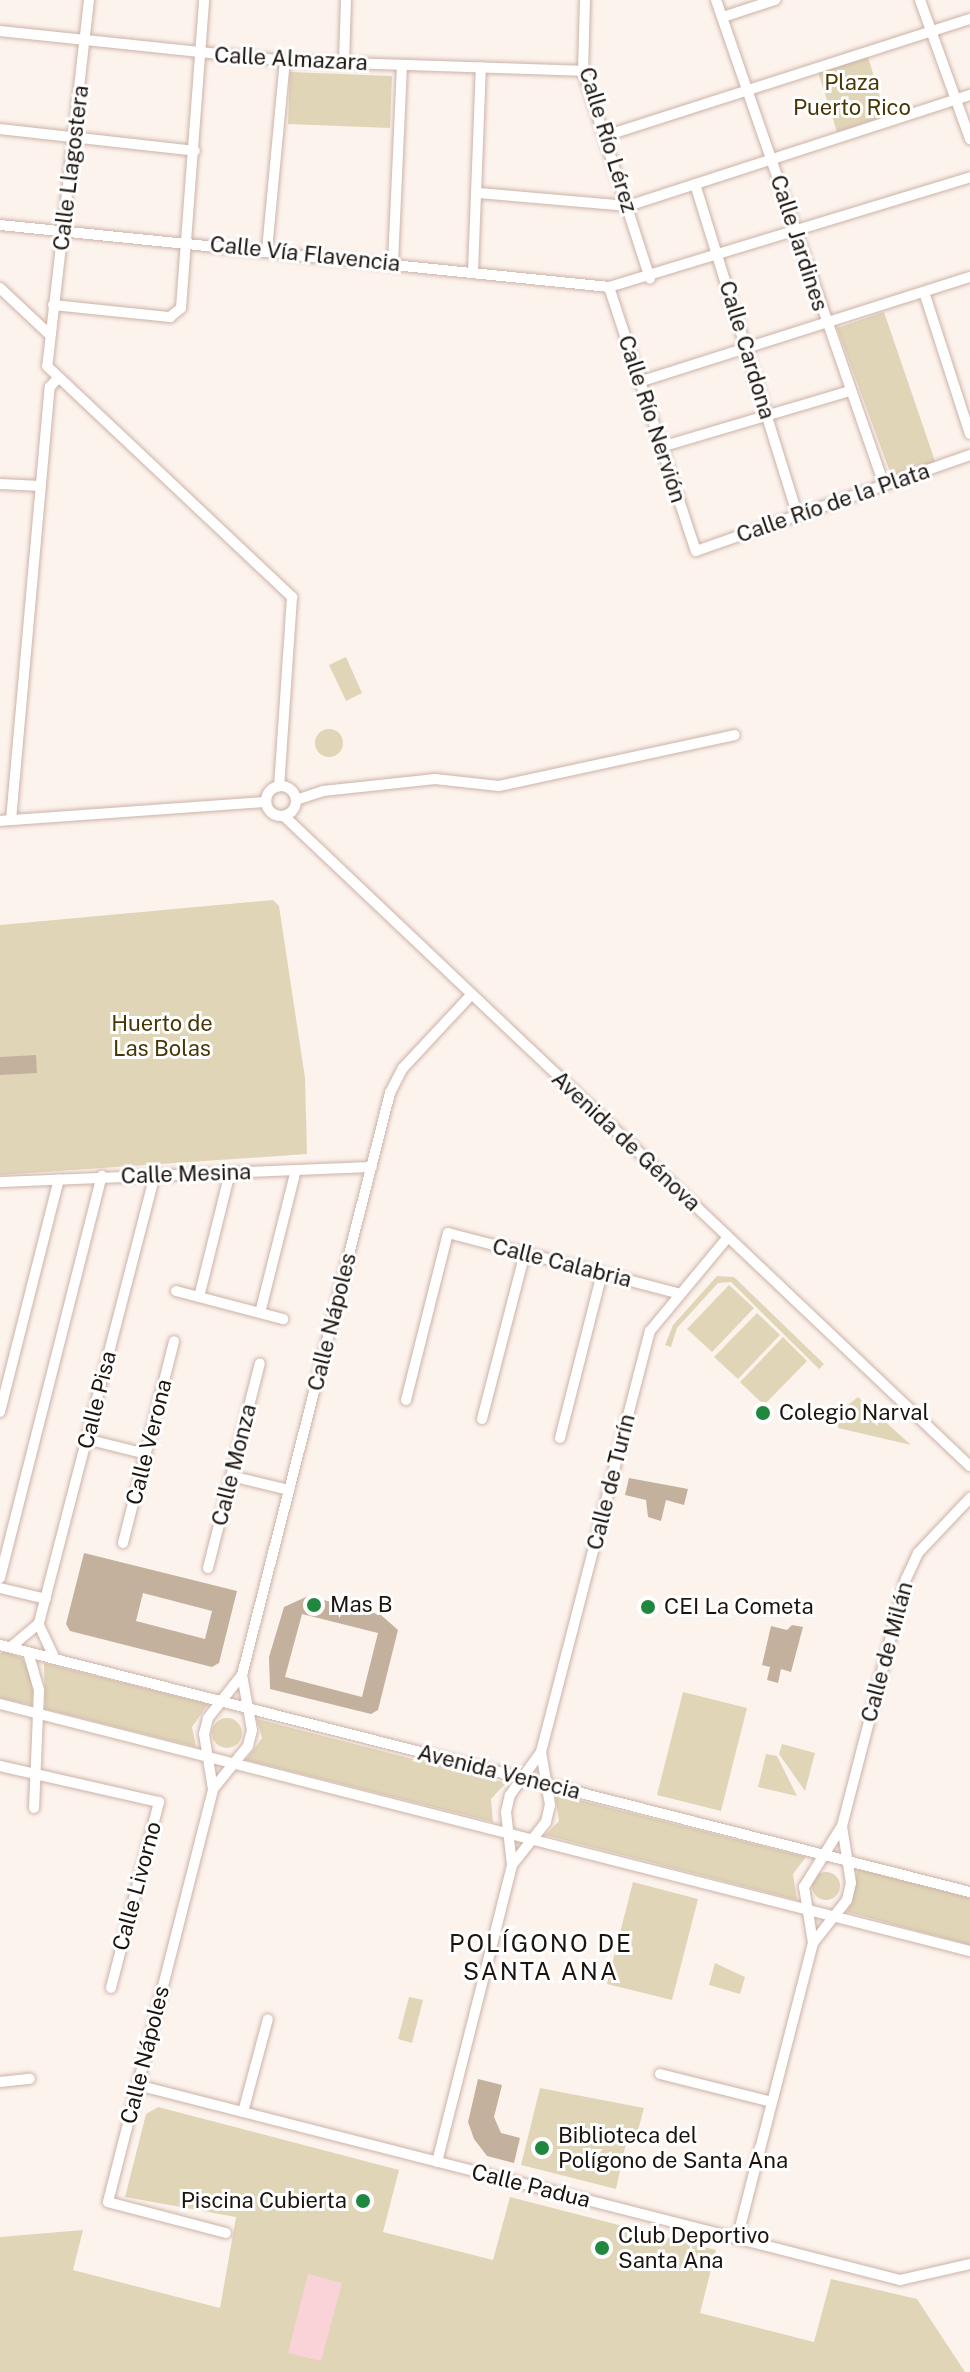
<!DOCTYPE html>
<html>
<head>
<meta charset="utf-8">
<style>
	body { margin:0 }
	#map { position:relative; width:970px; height:2372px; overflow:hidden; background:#fdf3ed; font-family:"Public Sans",sans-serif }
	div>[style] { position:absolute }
	.green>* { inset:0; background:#e1d5b8 }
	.round { border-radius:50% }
	.water>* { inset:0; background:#f9d3d8 }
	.building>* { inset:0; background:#c3b19e }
	.roads { filter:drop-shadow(0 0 2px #ccb3a7) drop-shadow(0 0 2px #ccb3a7) }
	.minor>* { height:10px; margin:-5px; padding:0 5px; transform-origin:5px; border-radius:5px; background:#fff }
	.minor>.ring { margin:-5px; padding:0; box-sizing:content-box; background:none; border:10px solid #fff; border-radius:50% }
	.dots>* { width:22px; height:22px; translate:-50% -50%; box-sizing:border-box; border:4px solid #fff; border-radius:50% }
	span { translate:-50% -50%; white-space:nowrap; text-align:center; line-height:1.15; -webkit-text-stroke:6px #fff; paint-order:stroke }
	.street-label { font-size:22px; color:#1c140f }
	.park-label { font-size:22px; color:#483705 }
	.poi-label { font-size:22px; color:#1c140f }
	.left { translate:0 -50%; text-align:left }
	.right { translate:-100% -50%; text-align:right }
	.neighbourhood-label { font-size:24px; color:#1c140f; letter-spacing:2px }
</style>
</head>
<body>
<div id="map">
	<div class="green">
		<div style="clip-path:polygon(868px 57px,886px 116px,837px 132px,818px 72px)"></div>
		<div style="clip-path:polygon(290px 72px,392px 76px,390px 128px,288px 124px)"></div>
		<div style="clip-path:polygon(884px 312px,937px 467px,894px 483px,837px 328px)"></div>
		<div style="clip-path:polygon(346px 657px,362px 693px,346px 701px,329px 665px)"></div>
		<div class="round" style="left:315px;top:729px;width:28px;height:28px"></div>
		<div style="clip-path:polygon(273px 900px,279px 906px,305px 1078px,307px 1154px,0 1175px,0 925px)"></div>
		<div style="clip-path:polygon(717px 1276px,734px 1277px,824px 1364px,819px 1369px,731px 1282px,718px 1283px,677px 1328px,671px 1347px,665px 1345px,673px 1325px)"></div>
		<div style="clip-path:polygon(729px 1285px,754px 1308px,712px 1352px,687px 1329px)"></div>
		<div style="clip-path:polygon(757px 1313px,780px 1335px,738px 1379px,714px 1357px)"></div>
		<div style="clip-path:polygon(783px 1337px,807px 1361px,764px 1405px,740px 1382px)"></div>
		<div style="clip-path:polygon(858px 1397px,911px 1445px,838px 1428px,837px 1414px)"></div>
		<div style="clip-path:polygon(6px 1652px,22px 1658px,34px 1677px,32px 1705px,0 1698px,0 1653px)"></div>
		<div style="clip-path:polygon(44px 1663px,208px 1704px,192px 1727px,196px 1747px,45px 1709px)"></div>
		<div style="clip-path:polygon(683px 1692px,747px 1708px,721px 1811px,657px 1795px)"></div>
		<div class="round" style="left:212px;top:1718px;width:30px;height:30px"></div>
		<div style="clip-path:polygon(257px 1719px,506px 1783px,491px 1799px,493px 1822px,246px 1760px,262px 1738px)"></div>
		<div style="clip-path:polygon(782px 1744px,815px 1753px,805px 1791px,779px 1754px)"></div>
		<div style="clip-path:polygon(766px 1754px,777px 1756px,797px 1796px,758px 1787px)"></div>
		<div style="clip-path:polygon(555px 1794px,806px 1857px,793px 1874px,797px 1900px,545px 1835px,559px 1821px)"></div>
		<div style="clip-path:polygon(858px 1869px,970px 1898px,970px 1945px,847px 1912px)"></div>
		<div class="round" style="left:812px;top:1872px;width:28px;height:28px"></div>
		<div style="clip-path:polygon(633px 1882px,698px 1899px,672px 2000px,607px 1984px)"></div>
		<div style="clip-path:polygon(715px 1963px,745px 1977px,740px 1994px,709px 1985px)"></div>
		<div style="clip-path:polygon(409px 1997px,423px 2000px,412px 2043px,398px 2039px)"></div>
		<div style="clip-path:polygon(540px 2088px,644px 2108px,634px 2145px,626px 2143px,616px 2189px,521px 2165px)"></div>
		<div style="clip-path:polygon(158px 2107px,399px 2170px,383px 2232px,493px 2260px,510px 2197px,716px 2250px,700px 2313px,814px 2342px,831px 2279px,917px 2299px,965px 2372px,0 2372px,0 2237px,83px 2230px,73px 2270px,220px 2308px,236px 2217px,125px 2197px,146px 2114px)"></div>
	</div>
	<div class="water">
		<div style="clip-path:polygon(308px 2274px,342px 2283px,321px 2361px,288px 2353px)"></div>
	</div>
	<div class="building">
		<div style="clip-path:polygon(36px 1055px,37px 1073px,0 1075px,0 1057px)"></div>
		<div style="clip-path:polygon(629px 1478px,688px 1489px,684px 1505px,666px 1500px,661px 1521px,648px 1517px,646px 1500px,625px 1495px)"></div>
		<div style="clip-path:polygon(evenodd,84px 1553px,237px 1591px,219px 1663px,212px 1667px,70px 1631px,66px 1624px,84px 1553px,143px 1593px,212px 1611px,205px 1639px,136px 1621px,143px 1593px)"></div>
		<div style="clip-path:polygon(evenodd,308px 1596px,381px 1615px,398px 1630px,378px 1710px,371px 1714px,270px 1689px,269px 1657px,284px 1607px,308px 1596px,302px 1614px,378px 1633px,362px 1697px,285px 1677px,302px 1614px)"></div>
		<div style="clip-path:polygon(792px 1625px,803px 1627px,791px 1672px,781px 1669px,778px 1683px,767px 1680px,770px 1667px,762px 1665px,771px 1626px,787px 1630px)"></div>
		<div style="clip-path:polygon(478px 2079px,502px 2085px,494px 2117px,501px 2133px,520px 2138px,514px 2163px,487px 2156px,474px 2139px,468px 2122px)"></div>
	</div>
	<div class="roads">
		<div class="minor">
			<div style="left:89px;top:0;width:368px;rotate:96.5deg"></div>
			<div style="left:47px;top:366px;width:337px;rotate:43.3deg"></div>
			<div style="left:292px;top:597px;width:190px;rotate:93.9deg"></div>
			<div style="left:585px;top:0;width:71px;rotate:91.6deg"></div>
			<div style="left:583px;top:71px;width:218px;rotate:72.1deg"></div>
			<div style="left:716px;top:0;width:513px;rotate:70.89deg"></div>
			<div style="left:920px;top:0;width:148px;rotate:70.2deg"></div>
			<div style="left:726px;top:16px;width:52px;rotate:-18.1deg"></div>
			<div style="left:0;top:31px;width:287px;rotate:6deg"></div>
			<div style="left:285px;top:61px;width:298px;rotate:1.9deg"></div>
			<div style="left:344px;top:63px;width:63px;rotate:-88.2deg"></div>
			<div style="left:0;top:129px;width:196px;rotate:6.4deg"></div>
			<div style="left:605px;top:136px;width:383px;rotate:-17.8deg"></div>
			<div style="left:695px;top:184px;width:348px;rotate:72.8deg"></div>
			<div style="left:478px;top:193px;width:151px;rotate:5deg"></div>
			<div style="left:628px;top:206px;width:360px;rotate:-18deg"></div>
			<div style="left:0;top:225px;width:612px;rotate:5.81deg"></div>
			<div style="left:609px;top:287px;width:377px;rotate:-16.9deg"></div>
			<div style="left:267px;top:250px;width:190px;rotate:-84.6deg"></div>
			<div style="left:393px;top:263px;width:198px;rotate:-87.4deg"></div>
			<div style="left:473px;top:272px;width:205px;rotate:-87.8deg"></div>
			<div style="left:609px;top:287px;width:278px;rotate:71.8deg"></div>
			<div style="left:696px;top:551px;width:290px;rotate:-19.3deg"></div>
			<div style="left:0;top:288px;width:69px;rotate:43.2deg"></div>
			<div style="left:924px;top:292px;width:149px;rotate:72.1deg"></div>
			<div style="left:53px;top:305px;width:118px;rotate:5.9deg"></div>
			<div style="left:170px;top:317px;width:14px;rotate:-39deg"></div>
			<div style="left:181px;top:308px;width:309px;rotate:-85.7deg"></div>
			<div style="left:639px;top:382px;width:347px;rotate:-17.6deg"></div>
			<div style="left:661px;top:447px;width:197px;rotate:-16.5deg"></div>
			<div style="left:0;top:484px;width:41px;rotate:2.8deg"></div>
			<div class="ring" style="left:266px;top:786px;width:20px;height:20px"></div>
			<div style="left:296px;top:800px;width:28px;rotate:-18deg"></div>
			<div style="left:323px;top:791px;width:113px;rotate:-6.1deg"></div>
			<div style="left:435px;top:779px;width:64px;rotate:6.2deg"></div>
			<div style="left:499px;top:786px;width:241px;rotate:-12.2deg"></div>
			<div style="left:284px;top:816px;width:945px;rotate:43.46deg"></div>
			<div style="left:11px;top:820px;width:435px;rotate:-84.9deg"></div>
			<div style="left:50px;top:387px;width:11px;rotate:-49deg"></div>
			<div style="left:0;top:821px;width:267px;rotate:-4.1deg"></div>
			<div style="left:0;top:1182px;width:372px;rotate:-2.3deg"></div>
			<div style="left:176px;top:1291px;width:111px;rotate:14.7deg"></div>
			<div style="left:199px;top:1297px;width:128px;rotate:-76deg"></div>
			<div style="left:260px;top:1313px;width:147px;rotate:-75.9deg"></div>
			<div style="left:406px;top:1400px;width:172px;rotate:-75.9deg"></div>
			<div style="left:448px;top:1233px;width:237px;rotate:14.7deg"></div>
			<div style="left:0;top:1412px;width:240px;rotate:-75.8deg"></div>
			<div style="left:482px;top:1419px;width:171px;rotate:-75.5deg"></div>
			<div style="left:560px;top:1438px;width:170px;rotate:-75.7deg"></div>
			<div style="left:86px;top:1439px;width:62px;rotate:14deg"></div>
			<div style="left:231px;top:1476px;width:60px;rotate:13.6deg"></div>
			<div style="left:123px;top:1543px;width:208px;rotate:-75.8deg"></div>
			<div style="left:208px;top:1568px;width:211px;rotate:-75.8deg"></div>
			<div style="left:0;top:1578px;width:415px;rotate:-75.8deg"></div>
			<div style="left:0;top:1588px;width:47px;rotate:13.4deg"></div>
			<div style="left:39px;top:1625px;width:35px;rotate:65deg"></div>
			<div style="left:0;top:1645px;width:1001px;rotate:14.29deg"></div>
			<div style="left:12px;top:1646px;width:35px;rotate:-40deg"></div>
			<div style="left:39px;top:1623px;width:461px;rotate:-75.5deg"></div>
			<div style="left:28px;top:1652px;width:40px;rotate:74deg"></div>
			<div style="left:39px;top:1690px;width:118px;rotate:92.4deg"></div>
			<div style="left:0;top:1704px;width:1001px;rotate:14.29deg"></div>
			<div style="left:0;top:1766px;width:163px;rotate:12.8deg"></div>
			<div style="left:159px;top:1802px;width:192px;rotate:104.5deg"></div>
			<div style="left:213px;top:1789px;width:56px;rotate:-99.3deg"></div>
			<div style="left:204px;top:1734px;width:16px;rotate:-76deg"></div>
			<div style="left:208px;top:1718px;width:55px;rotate:-51.7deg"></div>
			<div style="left:242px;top:1675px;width:601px;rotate:-75.73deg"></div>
			<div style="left:390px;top:1093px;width:28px;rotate:-63deg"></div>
			<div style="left:403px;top:1068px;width:100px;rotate:-47deg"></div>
			<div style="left:512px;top:1865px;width:55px;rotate:-51.7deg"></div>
			<div style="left:546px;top:1822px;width:17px;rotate:-77deg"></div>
			<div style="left:550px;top:1805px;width:54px;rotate:-99.6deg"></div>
			<div style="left:813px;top:1943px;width:55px;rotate:-51.7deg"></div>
			<div style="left:847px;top:1900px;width:17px;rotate:-77deg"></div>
			<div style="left:851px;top:1883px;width:58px;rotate:-99deg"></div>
			<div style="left:842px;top:1826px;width:255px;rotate:-75.5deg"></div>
			<div style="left:906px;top:1579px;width:29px;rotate:-65deg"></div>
			<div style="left:918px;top:1553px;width:76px;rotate:-46.6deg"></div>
			<div style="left:660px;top:2074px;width:115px;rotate:14deg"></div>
			<div style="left:0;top:2082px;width:30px;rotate:-6deg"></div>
			<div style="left:137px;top:2085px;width:788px;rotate:14.34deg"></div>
			<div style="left:900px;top:2280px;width:72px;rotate:-12.9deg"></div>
			<div style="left:243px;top:2112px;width:96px;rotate:-75deg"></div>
			<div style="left:437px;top:2162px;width:306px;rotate:-75.8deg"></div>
			<div style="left:512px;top:1865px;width:53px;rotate:-96.5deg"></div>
			<div style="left:506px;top:1812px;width:17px;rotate:-77deg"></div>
			<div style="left:510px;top:1795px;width:53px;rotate:-54.2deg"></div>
			<div style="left:541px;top:1752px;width:435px;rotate:-75.5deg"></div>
			<div style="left:650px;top:1331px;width:122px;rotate:-50.3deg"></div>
			<div style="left:226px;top:2233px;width:122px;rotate:-165.3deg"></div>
			<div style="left:108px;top:2202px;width:426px;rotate:-75.7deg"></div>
			<div style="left:213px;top:1789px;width:55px;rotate:-50.9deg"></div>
			<div style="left:248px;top:1746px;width:16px;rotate:-76deg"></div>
			<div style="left:252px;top:1730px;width:56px;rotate:-100.3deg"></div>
			<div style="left:737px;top:2239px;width:306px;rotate:-75.6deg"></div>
			<div style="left:813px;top:1943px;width:57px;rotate:-99.1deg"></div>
			<div style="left:804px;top:1887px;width:72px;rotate:-58.1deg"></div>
		</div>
	</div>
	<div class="dots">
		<div style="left:763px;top:1413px;background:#1f883e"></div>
		<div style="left:314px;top:1605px;background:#1f883e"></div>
		<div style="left:648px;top:1607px;background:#1f883e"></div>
		<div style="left:542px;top:2148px;background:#1f883e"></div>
		<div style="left:363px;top:2201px;background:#1f883e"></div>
		<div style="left:602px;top:2248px;background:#1f883e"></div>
	</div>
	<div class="street-label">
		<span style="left:291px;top:59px;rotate:3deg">Calle Almazara</span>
		<span style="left:608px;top:140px;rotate:73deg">Calle Río Lérez</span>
		<span style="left:71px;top:168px;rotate:-83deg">Calle Llagostera</span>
		<span style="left:799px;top:243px;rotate:72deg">Calle Jardines</span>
		<span style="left:305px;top:254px;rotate:6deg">Calle Vía Flavencia</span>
		<span style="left:747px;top:350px;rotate:73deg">Calle Cardona</span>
		<span style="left:652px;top:419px;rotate:72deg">Calle Río Nervión</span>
		<span style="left:833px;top:503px;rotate:-19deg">Calle Río de la Plata</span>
		<span style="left:626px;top:1141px;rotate:43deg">Avenida de Génova</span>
		<span style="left:186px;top:1174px;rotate:-2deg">Calle Mesina</span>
		<span style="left:562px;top:1263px;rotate:14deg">Calle Calabria</span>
		<span style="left:332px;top:1322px;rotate:-76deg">Calle Nápoles</span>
		<span style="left:97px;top:1400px;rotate:-76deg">Calle Pisa</span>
		<span style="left:149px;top:1442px;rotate:-76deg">Calle Verona</span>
		<span style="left:234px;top:1465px;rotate:-76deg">Calle Monza</span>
		<span style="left:611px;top:1482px;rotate:-76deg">Calle de Turín</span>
		<span style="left:887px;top:1652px;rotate:-75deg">Calle de Milán</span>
		<span style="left:499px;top:1772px;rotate:14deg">Avenida Venecia</span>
		<span style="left:137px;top:1886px;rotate:-75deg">Calle Livorno</span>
		<span style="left:145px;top:2055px;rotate:-76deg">Calle Nápoles</span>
		<span style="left:531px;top:2186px;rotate:14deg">Calle Padua</span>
	</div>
	<div class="park-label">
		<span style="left:852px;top:95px">Plaza<br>Puerto Rico</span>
		<span style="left:162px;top:1036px">Huerto de<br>Las Bolas</span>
	</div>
	<div class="poi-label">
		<span class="left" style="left:779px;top:1413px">Colegio Narval</span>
		<span class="left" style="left:330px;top:1605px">Mas B</span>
		<span class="left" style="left:664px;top:1607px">CEI La Cometa</span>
		<span class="left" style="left:558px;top:2148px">Biblioteca del<br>Polígono de Santa Ana</span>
		<span class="right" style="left:347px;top:2201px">Piscina Cubierta</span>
		<span class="left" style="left:618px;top:2248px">Club Deportivo<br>Santa Ana</span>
	</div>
	<div class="neighbourhood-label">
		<span style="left:541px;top:1958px">POLÍGONO DE<br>SANTA ANA</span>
	</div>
</div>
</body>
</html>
